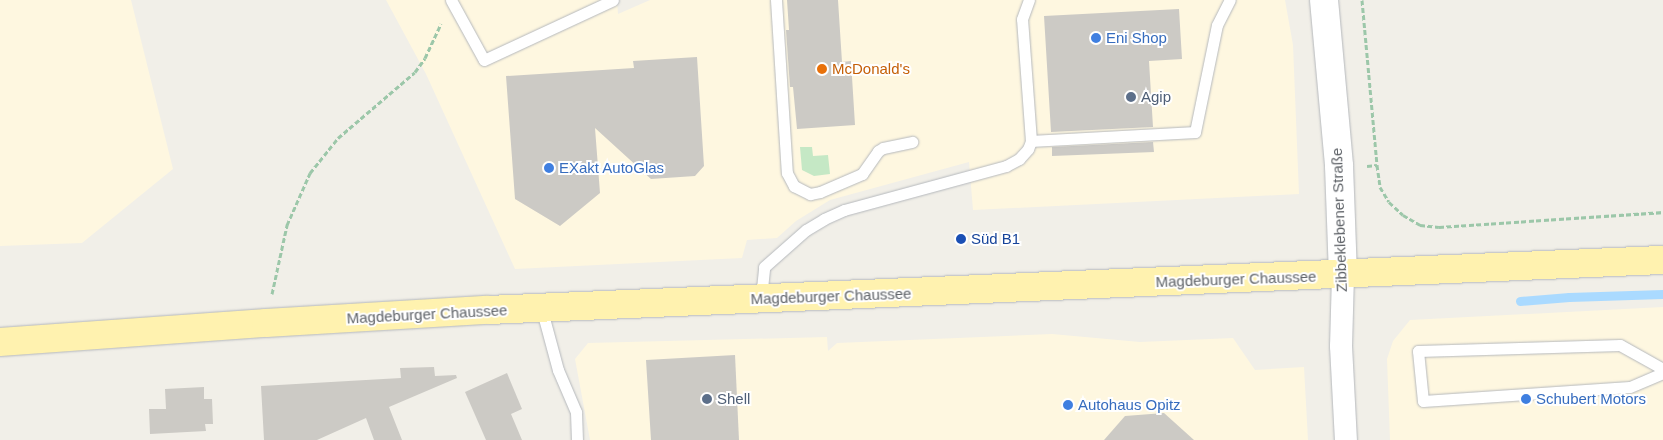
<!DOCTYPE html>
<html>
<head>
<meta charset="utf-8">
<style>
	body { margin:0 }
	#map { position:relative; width:1663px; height:440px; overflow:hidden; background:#f1efe8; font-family:Helvetica,sans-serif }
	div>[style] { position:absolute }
	.commercial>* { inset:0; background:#fef7e0 }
	.green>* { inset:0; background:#c5e8c5 }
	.stream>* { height:9px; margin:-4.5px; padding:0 4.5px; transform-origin:4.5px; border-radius:4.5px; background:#aadaff }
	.building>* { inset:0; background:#cccac5 }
	.path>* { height:3px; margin-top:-1.5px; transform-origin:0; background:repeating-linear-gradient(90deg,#9cc7a9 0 5px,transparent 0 7.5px) }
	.roads { filter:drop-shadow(0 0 1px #b5b8bc) drop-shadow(0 0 1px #b5b8bc) }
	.service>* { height:11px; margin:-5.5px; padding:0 5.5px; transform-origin:5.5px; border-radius:5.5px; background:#fff }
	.minor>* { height:22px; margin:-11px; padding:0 11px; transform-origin:11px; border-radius:11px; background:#fff }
	.tertiary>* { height:28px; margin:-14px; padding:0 14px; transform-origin:14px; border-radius:14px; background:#fff }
	.primary>* { height:28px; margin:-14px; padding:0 14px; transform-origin:14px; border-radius:14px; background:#fff2af }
	.dots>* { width:14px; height:14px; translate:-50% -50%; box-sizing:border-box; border:2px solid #fff; border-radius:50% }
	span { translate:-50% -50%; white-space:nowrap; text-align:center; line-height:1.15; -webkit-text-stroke:4px #fff; paint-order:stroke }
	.shop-label { font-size:15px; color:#366cbe }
	.left { translate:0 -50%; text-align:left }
	.food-label { font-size:15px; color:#c56008 }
	.service-label { font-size:15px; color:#4e5e75 }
	.street-label { font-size:15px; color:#5f6368 }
	.transit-label { font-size:15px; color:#164399 }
</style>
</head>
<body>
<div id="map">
	<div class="commercial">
		<div style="clip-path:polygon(0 0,131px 0,173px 169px,82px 243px,0 246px)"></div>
		<div style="clip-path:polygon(386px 0,617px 0,618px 14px,650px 0,1285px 0,1293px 45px,1299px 194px,973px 210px,969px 162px,830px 200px,796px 221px,777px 238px,747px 240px,742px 258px,515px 269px,426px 74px)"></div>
		<div style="clip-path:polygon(1663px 307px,1663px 440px,1390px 440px,1387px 359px,1393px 341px,1410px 320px)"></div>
		<div style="clip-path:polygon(1052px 334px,1140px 342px,1233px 338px,1255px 370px,1304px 367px,1308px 440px,590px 440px,575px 359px,588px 343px,827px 337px,828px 351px,837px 343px)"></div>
	</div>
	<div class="green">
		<div style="clip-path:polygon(800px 147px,812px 147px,813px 156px,828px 155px,830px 174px,814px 176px,802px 170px)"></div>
	</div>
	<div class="stream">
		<div style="left:1520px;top:301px;width:49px;rotate:-4.7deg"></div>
		<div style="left:1569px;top:297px;width:94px;rotate:-1.8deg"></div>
	</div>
	<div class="building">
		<div style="clip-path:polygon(787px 0,838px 0,842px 62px,851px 61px,855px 125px,797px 129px,793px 87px,790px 87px,786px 30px,789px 30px)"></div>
		<div style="clip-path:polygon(1179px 9px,1182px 59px,1149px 61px,1153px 127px,1051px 132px,1044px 16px)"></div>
		<div style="clip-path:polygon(697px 57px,704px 166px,695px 176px,651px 179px,595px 128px,600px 193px,560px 226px,515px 199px,506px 76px,634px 68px,633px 61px)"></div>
		<div style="clip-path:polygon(1153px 142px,1154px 152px,1052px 156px,1052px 147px)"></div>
		<div style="clip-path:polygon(735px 355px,739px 440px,651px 440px,646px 360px)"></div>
		<div style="clip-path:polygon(434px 367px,435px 376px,456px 375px,457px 378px,389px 407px,402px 440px,374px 440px,366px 418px,317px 440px,264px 440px,261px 386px,401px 378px,400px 368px)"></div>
		<div style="clip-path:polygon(507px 373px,522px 409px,511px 414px,522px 440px,486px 440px,465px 392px)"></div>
		<div style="clip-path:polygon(204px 387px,204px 399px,212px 399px,213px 424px,205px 424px,206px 431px,150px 434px,149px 409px,166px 409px,165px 389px)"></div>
		<div style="clip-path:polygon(1164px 413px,1194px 440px,1104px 440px,1125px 416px)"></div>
	</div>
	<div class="path">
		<div style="left:1362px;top:0;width:166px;rotate:84.8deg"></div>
		<div style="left:1367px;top:166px;width:10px;rotate:-6deg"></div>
		<div style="left:1377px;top:165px;width:22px;rotate:82deg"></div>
		<div style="left:1380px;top:187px;width:17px;rotate:59deg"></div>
		<div style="left:1389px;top:202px;width:19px;rotate:43deg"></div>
		<div style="left:1403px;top:215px;width:20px;rotate:30deg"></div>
		<div style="left:1420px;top:225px;width:19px;rotate:6deg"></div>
		<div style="left:1439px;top:227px;width:225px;rotate:-3.8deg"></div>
		<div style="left:272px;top:294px;width:71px;rotate:-77.7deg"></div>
		<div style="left:287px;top:225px;width:57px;rotate:-66.1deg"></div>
		<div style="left:310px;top:173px;width:45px;rotate:-51.3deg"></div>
		<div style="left:338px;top:138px;width:101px;rotate:-40.6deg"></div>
		<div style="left:415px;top:72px;width:17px;rotate:-54deg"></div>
		<div style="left:425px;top:58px;width:38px;rotate:-65deg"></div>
	</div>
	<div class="roads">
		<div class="service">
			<div style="left:451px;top:0;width:68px;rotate:61.2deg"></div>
			<div style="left:484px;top:60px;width:142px;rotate:-24.9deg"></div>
			<div style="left:776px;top:0;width:173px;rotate:86.4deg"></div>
			<div style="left:787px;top:173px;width:15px;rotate:62deg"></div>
			<div style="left:794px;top:186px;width:18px;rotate:27deg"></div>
			<div style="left:810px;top:194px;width:10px;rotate:-11deg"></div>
			<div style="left:820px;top:192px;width:46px;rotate:-23.2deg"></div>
			<div style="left:862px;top:174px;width:28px;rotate:-55deg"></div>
			<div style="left:878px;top:151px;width:6px;rotate:-31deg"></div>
			<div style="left:883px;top:148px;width:30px;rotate:-12deg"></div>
			<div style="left:1031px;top:141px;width:164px;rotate:-3.1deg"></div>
			<div style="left:1195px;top:132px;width:109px;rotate:-78.4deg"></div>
			<div style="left:1217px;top:25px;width:28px;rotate:-63deg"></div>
			<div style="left:761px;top:298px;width:31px;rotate:-84deg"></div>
			<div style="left:764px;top:267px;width:56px;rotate:-41.4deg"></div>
			<div style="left:806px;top:230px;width:21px;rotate:-31deg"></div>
			<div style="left:824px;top:219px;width:22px;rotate:-24deg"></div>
			<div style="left:844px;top:210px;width:168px;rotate:-15.2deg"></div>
			<div style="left:1006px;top:166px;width:15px;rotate:-28deg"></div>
			<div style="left:1019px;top:159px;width:13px;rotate:-48deg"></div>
			<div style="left:1028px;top:149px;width:9px;rotate:-69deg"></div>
			<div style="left:1031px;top:141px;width:122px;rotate:-94.2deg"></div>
			<div style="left:1022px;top:19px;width:20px;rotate:-70deg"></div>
			<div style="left:541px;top:307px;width:65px;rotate:74.9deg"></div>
			<div style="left:558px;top:370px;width:46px;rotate:66.8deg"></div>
			<div style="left:576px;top:412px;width:28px;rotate:88deg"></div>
			<div style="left:1663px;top:369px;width:49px;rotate:-150.8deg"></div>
			<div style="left:1620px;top:345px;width:202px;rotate:178.3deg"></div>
			<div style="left:1418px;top:351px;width:50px;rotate:84.3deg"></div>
			<div style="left:1423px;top:401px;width:207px;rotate:-3.9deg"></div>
			<div style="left:1630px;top:387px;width:36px;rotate:-23deg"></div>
		</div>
		<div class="minor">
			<div style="left:1343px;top:275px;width:71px;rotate:91.6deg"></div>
			<div style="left:1341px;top:346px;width:94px;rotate:87deg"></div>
		</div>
		<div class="tertiary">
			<div style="left:1324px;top:0;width:167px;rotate:84.8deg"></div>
			<div style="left:1339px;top:166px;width:109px;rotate:87.9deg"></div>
		</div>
		<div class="primary">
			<div style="left:0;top:342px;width:267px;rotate:-4.1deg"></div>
			<div style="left:266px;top:323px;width:222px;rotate:-3.4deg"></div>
			<div style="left:488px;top:310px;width:1176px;rotate:-2.44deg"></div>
		</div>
	</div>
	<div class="dots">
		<div style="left:1096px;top:38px;background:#3f7fe0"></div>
		<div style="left:822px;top:69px;background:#e8710a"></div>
		<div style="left:1131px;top:97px;background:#5c6f8a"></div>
		<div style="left:549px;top:168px;background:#3f7fe0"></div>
		<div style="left:961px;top:239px;background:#1a4fb4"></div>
		<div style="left:707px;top:399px;background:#5c6f8a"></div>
		<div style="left:1526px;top:399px;background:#3f7fe0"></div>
		<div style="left:1068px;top:405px;background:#3f7fe0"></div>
	</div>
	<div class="shop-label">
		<span class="left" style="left:1106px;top:38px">Eni Shop</span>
		<span class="left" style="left:559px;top:168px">EXakt AutoGlas</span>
		<span class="left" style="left:1536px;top:399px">Schubert Motors</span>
		<span class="left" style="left:1078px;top:405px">Autohaus Opitz</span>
	</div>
	<div class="food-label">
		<span class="left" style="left:832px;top:69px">McDonald's</span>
	</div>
	<div class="service-label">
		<span class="left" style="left:1141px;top:97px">Agip</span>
		<span class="left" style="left:717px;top:399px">Shell</span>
	</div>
	<div class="street-label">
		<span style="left:1339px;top:220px;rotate:-92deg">Zibbeklebener Straße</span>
		<span style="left:1236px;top:279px;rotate:-2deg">Magdeburger Chaussee</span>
		<span style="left:831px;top:296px;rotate:-2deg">Magdeburger Chaussee</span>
		<span style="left:427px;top:314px;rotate:-3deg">Magdeburger Chaussee</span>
	</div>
	<div class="transit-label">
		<span class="left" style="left:971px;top:239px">Süd B1</span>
	</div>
</div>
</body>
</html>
